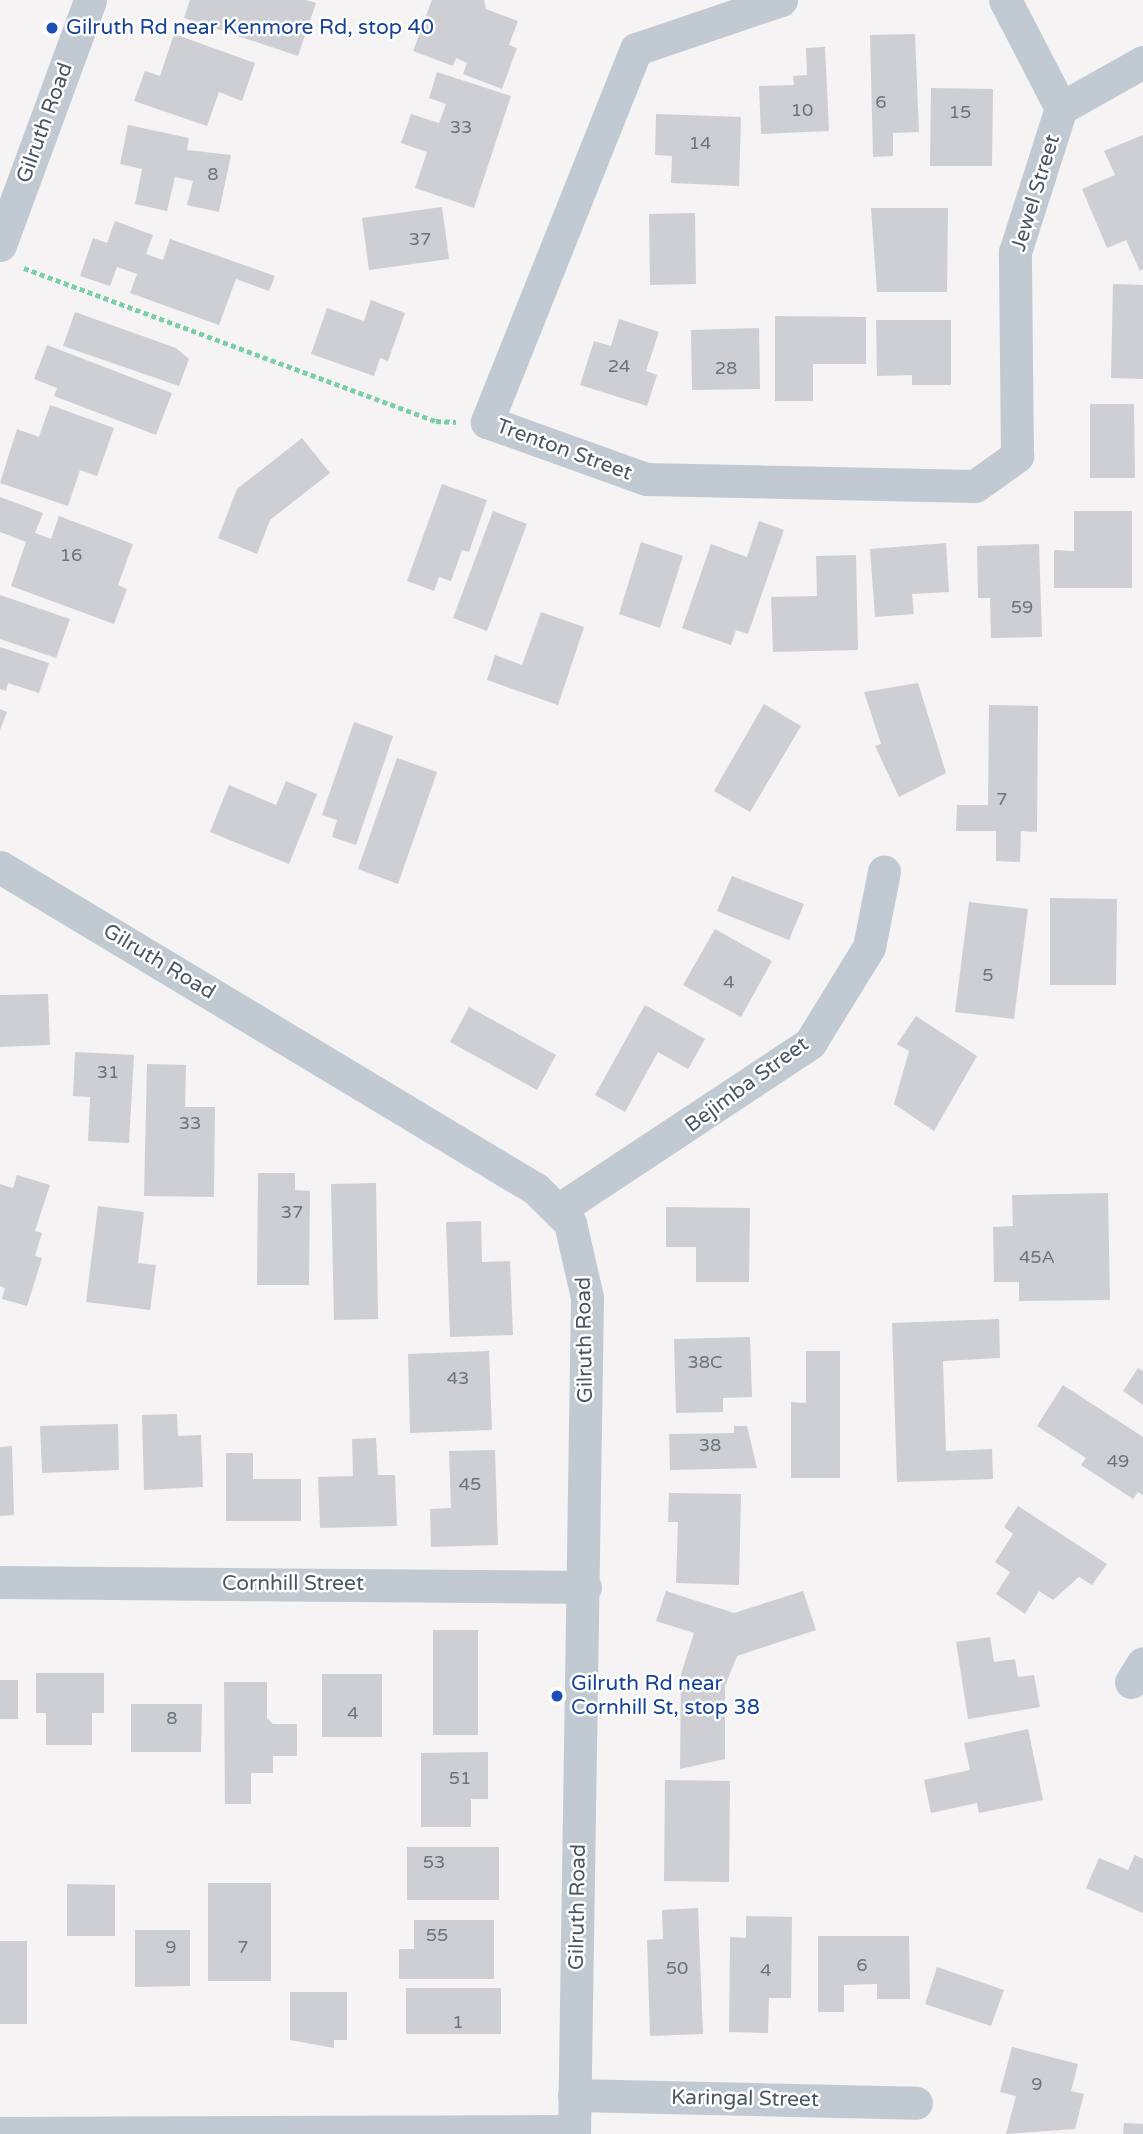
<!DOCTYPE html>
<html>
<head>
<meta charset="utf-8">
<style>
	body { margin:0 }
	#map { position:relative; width:1143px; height:2134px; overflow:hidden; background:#f5f3f3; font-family:"Varela Round",sans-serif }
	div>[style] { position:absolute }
	.building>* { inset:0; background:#cdcfd5 }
	.path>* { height:4.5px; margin-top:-2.25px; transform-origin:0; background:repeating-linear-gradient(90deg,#7ad0a6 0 5px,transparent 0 8.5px) }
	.minor>* { height:33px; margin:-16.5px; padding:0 16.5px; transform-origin:16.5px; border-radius:16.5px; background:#c1cad2 }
	.dots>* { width:19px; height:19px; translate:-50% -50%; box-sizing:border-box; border:4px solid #fff; border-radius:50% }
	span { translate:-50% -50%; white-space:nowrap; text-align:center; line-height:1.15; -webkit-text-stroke:5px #fff; paint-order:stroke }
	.number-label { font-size:18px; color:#6b747e }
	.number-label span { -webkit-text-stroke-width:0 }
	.transit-label { font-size:21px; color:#164399 }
	.left { translate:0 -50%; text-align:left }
	.street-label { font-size:21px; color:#4a5661 }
</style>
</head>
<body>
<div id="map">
	<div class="building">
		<div style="clip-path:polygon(190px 0,306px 0,316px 3px,298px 56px,184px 18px)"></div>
		<div style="clip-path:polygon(432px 0,484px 0,486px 9px,518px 21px,509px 45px,517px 48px,502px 89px,463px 74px,467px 63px,456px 58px,453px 66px,413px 51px)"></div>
		<div style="clip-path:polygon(174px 34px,255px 63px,242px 101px,219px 92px,207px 126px,134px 101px,145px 71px,160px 76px)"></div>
		<div style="clip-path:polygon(915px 34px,919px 132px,893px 133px,893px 156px,873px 157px,870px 35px)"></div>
		<div style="clip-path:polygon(825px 47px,829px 131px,761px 134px,759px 86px,794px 85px,793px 76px,807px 75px,806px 48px)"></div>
		<div style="clip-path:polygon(437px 72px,511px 96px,474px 208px,415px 188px,427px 152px,401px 143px,411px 114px,439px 123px,446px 104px,429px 98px)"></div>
		<div style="clip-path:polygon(931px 88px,993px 89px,992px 166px,930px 166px)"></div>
		<div style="clip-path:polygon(656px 114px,741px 117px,739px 186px,671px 183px,672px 156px,655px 155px)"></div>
		<div style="clip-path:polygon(128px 125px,189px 138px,187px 150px,231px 155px,219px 212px,187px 205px,193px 181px,175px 177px,167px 211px,135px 204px,142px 169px,120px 164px)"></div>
		<div style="clip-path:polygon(1143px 135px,1143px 269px,1140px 271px,1126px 240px,1107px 248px,1082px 189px,1115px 175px,1104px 151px)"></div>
		<div style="clip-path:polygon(442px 207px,449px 259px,369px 270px,362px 218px)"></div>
		<div style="clip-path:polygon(871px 208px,948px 208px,947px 292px,877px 292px)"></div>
		<div style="clip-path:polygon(695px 213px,696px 284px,650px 285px,649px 214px)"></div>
		<div style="clip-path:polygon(115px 221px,153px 235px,146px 254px,163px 260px,170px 239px,275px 276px,269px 291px,236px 279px,219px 325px,130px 293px,137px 274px,117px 267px,110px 286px,80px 276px,93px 238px,107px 243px)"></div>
		<div style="clip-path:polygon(1113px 284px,1143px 285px,1143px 379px,1111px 378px)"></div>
		<div style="clip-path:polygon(371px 300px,405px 313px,388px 361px,380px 358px,374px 376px,311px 354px,327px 308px,364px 321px)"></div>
		<div style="clip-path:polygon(75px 312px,176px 348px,189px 359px,179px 386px,63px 346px)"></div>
		<div style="clip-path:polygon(775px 316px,866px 317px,866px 364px,813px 364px,813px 401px,775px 401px)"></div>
		<div style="clip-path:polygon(619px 319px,659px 332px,646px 371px,657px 375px,647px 406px,580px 385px,594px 341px,611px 346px)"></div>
		<div style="clip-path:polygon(876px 320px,951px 320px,951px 385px,912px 385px,912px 375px,877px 376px)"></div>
		<div style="clip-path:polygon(759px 328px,760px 389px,692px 390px,691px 330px)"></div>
		<div style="clip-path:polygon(47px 345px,172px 393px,156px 435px,54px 396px,57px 388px,34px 379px)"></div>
		<div style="clip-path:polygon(1090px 404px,1134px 404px,1135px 478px,1090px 478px)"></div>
		<div style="clip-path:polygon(50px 405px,114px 428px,97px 476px,80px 470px,68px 506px,0 483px,17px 429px,39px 437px)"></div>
		<div style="clip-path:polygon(302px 438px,330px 473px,270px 520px,257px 554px,218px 538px,237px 489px)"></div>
		<div style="clip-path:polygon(442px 484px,487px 500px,469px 552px,462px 550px,451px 581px,439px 577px,434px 591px,407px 581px)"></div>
		<div style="clip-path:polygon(0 497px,43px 513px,35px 533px,51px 539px,59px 516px,133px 544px,118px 585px,127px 589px,114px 624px,11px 586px,26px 542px,0 532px)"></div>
		<div style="clip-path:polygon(493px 511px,527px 524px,487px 631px,453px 618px)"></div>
		<div style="clip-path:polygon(1074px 511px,1132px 511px,1132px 588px,1054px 588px,1054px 550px,1074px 551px)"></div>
		<div style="clip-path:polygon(759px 521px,784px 530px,748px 634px,736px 630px,731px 645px,682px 628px,711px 544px,747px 557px)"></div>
		<div style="clip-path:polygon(641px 542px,683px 556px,660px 628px,619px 614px)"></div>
		<div style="clip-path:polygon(946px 543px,949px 592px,912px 594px,914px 614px,875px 617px,870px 549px)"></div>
		<div style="clip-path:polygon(1039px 544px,1042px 637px,991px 638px,990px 598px,978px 598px,977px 546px)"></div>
		<div style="clip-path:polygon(856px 555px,858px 650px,773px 652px,771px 597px,817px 596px,816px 556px)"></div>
		<div style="clip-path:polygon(0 595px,70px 619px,56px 658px,0 639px)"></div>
		<div style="clip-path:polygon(541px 612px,584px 627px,558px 705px,487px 680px,495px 655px,522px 665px)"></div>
		<div style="clip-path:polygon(0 647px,49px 663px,39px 693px,8px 683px,6px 691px,0 689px)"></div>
		<div style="clip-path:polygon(918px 683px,946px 773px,899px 797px,875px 746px,881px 744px,864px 692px)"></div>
		<div style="clip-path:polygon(764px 704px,801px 726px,750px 812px,714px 791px)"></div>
		<div style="clip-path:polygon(989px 705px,1038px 706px,1037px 832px,1021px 831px,1020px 862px,996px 861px,996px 831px,956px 831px,957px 805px,988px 805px)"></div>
		<div style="clip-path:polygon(0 709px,7px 712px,0 730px)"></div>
		<div style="clip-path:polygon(354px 722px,393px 736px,356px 845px,332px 837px,337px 820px,322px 815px)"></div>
		<div style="clip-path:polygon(397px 758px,437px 772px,398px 884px,358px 869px)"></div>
		<div style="clip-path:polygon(286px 781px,317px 794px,289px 864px,210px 832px,229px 785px,276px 805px)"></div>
		<div style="clip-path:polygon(732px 876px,804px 904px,789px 940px,717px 911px)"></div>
		<div style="clip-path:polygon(1050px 898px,1117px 899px,1116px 985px,1050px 985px)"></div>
		<div style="clip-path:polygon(969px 902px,1028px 909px,1014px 1019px,955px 1012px)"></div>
		<div style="clip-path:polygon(715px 929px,772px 961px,741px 1017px,683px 985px)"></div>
		<div style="clip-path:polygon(48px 994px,50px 1045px,0 1047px,0 995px)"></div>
		<div style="clip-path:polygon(645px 1005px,705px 1039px,688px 1069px,658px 1052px,625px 1112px,595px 1095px)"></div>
		<div style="clip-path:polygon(469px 1007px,556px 1055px,537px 1090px,450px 1042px)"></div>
		<div style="clip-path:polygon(916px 1016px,977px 1056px,934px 1131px,894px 1104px,909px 1051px,897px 1044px)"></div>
		<div style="clip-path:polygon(75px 1052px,134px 1055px,129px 1143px,88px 1141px,90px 1097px,73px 1096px)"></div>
		<div style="clip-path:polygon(147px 1064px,186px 1065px,185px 1107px,215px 1107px,214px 1197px,144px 1196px)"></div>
		<div style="clip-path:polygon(258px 1173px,295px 1173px,295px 1190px,310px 1191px,309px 1285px,257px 1285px)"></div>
		<div style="clip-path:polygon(17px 1175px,50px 1185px,35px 1231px,42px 1233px,35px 1256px,42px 1258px,27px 1306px,2px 1299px,5px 1288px,0 1286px,0 1184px,13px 1188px)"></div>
		<div style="clip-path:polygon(376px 1183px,378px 1319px,334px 1320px,331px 1184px)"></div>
		<div style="clip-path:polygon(1108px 1193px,1110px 1300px,1019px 1301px,1019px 1282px,994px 1282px,993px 1227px,1013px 1226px,1012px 1195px)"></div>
		<div style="clip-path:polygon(98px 1206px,144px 1212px,138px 1263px,156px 1265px,150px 1310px,86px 1302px)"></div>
		<div style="clip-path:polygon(666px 1207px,750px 1208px,749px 1282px,696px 1282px,696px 1247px,666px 1247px)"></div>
		<div style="clip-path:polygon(481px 1221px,482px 1262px,510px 1261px,513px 1335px,450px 1337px,446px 1222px)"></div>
		<div style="clip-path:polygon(999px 1319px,1000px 1358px,943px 1361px,946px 1451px,992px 1449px,993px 1479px,897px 1482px,892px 1323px)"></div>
		<div style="clip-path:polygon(750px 1337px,752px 1397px,723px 1398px,723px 1412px,676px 1413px,674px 1339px)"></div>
		<div style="clip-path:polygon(489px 1351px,492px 1430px,410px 1433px,408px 1354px)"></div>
		<div style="clip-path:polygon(806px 1351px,840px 1351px,840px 1478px,791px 1478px,791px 1402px,806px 1403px)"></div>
		<div style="clip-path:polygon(1138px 1368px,1143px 1371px,1143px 1405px,1123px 1391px)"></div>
		<div style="clip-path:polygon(1063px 1385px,1143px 1437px,1143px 1495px,1138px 1492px,1133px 1499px,1081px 1465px,1086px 1458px,1037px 1426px)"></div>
		<div style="clip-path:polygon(177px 1414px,178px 1436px,201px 1435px,203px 1487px,144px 1490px,142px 1415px)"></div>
		<div style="clip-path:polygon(118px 1424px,119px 1470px,42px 1473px,40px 1426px)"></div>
		<div style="clip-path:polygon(734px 1426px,747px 1426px,757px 1468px,670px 1470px,669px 1434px,734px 1433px)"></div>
		<div style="clip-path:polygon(376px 1438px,378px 1475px,395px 1475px,397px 1526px,320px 1528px,318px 1477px,353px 1476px,352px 1439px)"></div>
		<div style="clip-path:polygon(12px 1446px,14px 1515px,0 1516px,0 1447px)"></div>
		<div style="clip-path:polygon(495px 1450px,498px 1545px,431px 1547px,430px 1509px,451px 1508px,449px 1451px)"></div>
		<div style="clip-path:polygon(226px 1453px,253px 1453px,253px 1479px,301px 1479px,301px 1521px,226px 1521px)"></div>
		<div style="clip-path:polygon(669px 1493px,741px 1494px,739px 1585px,676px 1583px,678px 1522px,668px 1522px)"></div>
		<div style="clip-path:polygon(1018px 1506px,1107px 1564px,1092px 1585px,1079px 1577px,1053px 1600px,1039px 1591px,1025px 1614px,996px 1594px,1010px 1572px,995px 1562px,1013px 1534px,1004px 1527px)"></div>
		<div style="clip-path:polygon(666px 1591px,734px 1613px,803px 1591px,816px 1630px,737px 1656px,725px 1686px,725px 1759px,680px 1769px,681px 1674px,694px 1633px,656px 1621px)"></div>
		<div style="clip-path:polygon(433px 1630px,478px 1630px,478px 1735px,433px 1735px)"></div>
		<div style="clip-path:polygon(990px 1637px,994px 1662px,1015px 1659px,1018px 1677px,1034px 1675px,1040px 1707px,968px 1719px,956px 1642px)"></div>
		<div style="clip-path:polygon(36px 1673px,104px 1673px,104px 1713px,92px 1713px,92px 1745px,46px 1745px,46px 1713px,36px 1713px)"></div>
		<div style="clip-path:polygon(322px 1674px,382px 1674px,382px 1737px,322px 1737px)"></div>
		<div style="clip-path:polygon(0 1680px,18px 1680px,18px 1719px,0 1719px)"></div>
		<div style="clip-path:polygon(224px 1682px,267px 1682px,267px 1718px,273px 1724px,297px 1724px,297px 1756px,273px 1756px,273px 1773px,251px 1773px,251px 1804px,225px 1804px)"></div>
		<div style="clip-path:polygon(131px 1704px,202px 1704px,201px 1752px,131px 1752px)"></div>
		<div style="clip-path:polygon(1028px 1729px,1043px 1800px,979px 1813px,977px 1803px,931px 1813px,924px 1780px,970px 1770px,964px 1743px)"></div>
		<div style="clip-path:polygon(488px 1752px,488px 1799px,471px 1799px,471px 1827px,421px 1827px,421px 1753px)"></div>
		<div style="clip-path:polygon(665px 1780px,730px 1781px,729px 1882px,664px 1881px)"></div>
		<div style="clip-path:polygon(407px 1847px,499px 1847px,499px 1900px,407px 1900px)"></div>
		<div style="clip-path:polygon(1135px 1855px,1143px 1859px,1143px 1913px,1086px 1888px,1099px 1858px,1128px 1870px)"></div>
		<div style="clip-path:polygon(208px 1883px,271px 1883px,271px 1981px,208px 1981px)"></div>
		<div style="clip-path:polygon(67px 1884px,115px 1885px,115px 1936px,67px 1936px)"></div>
		<div style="clip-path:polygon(698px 1908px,703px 2034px,650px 2036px,647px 1940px,663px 1939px,662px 1910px)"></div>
		<div style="clip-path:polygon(746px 1916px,792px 1917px,791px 1998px,769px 1998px,768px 2033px,729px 2032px,730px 1937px,746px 1938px)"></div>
		<div style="clip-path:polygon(414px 1920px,494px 1920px,494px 1979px,399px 1979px,399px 1949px,414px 1949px)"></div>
		<div style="clip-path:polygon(135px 1930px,190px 1930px,190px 1986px,135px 1987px)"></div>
		<div style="clip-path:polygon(818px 1936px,909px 1936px,910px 1999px,877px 1999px,877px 1984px,844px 1985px,844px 2012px,818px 2012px)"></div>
		<div style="clip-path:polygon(0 1941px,27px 1941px,27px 2024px,0 2024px)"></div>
		<div style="clip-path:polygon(937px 1967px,1004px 1990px,991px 2026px,925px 2004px)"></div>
		<div style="clip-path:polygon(406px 1988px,501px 1988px,501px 2034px,406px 2034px)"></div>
		<div style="clip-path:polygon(290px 1992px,347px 1992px,347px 2040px,334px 2040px,334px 2048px,290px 2040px)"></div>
		<div style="clip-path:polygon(1012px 2047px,1078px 2064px,1071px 2091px,1084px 2094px,1075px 2129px,1006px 2134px,1016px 2096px,1000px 2092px)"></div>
		<div style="clip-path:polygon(1124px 2123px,1143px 2124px,1143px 2134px,1123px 2134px)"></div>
	</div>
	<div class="path">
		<div style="left:24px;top:268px;width:439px;rotate:20.4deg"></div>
		<div style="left:436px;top:421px;width:20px;rotate:3deg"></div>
	</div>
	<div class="minor">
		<div style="left:781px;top:0;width:153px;rotate:161.3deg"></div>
		<div style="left:636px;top:49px;width:402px;rotate:111.8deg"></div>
		<div style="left:487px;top:422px;width:169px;rotate:19.7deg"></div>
		<div style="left:646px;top:479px;width:329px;rotate:1.2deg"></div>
		<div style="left:975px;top:486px;width:52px;rotate:-35.5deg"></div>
		<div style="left:1017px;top:456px;width:204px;rotate:-90.6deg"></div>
		<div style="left:1015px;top:252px;width:151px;rotate:-72.3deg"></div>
		<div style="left:1061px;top:108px;width:94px;rotate:-29.3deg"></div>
		<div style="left:1005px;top:0;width:122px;rotate:62.6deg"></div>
		<div style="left:0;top:245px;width:261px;rotate:-69.8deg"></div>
		<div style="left:0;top:867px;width:625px;rotate:31deg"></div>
		<div style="left:536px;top:1189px;width:48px;rotate:45deg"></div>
		<div style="left:570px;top:1223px;width:76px;rotate:77.1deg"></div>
		<div style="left:587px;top:1297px;width:837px;rotate:90.89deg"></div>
		<div style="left:561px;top:1208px;width:299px;rotate:-33.5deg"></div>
		<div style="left:810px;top:1043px;width:113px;rotate:-58.4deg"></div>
		<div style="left:869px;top:947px;width:77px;rotate:-78.8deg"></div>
		<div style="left:0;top:1582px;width:585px;rotate:0.49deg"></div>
		<div style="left:1131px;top:1682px;width:22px;rotate:-58deg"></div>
		<div style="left:574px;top:2095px;width:342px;rotate:1.3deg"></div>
		<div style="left:0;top:2133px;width:574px;rotate:-0.2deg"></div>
	</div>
	<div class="dots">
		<div style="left:52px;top:28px;background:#1a4fb4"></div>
		<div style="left:557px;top:1696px;background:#1a4fb4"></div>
	</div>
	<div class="number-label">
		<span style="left:881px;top:102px">6</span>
		<span style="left:802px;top:110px">10</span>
		<span style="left:960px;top:112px">15</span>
		<span style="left:461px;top:127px">33</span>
		<span style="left:700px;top:143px">14</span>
		<span style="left:213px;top:174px">8</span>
		<span style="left:420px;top:239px">37</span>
		<span style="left:619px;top:366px">24</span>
		<span style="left:726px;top:368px">28</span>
		<span style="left:71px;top:555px">16</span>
		<span style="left:1022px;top:607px">59</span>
		<span style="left:1002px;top:799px">7</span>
		<span style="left:988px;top:975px">5</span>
		<span style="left:729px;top:982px">4</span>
		<span style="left:108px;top:1072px">31</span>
		<span style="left:190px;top:1123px">33</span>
		<span style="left:292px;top:1212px">37</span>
		<span style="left:1037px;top:1257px">45A</span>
		<span style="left:705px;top:1362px">38C</span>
		<span style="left:458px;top:1378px">43</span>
		<span style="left:710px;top:1445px">38</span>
		<span style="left:1118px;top:1461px">49</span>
		<span style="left:470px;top:1484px">45</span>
		<span style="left:353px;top:1713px">4</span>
		<span style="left:172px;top:1718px">8</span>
		<span style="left:460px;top:1778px">51</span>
		<span style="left:434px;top:1862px">53</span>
		<span style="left:437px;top:1935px">55</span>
		<span style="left:171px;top:1947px">9</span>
		<span style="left:243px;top:1947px">7</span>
		<span style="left:862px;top:1965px">6</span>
		<span style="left:677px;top:1968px">50</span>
		<span style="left:766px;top:1970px">4</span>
		<span style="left:458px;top:2022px">1</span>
		<span style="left:1037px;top:2084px">9</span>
	</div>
	<div class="transit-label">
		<span class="left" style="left:66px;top:28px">Gilruth Rd near Kenmore Rd, stop 40</span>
		<span class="left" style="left:571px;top:1696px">Gilruth Rd near<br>Cornhill St, stop 38</span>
	</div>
	<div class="street-label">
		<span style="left:45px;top:123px;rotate:-70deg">Gilruth Road</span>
		<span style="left:1036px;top:193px;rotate:-73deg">Jewel Street</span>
		<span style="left:564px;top:450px;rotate:20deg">Trenton Street</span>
		<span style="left:159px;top:962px;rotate:31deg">Gilruth Road</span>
		<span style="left:747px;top:1085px;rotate:-36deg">Bejimba Street</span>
		<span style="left:585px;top:1340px;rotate:-91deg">Gilruth Road</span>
		<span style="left:293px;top:1584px">Cornhill Street</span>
		<span style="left:578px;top:1907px;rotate:-89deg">Gilruth Road</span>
		<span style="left:745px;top:2099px;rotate:1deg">Karingal Street</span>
	</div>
</div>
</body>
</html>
